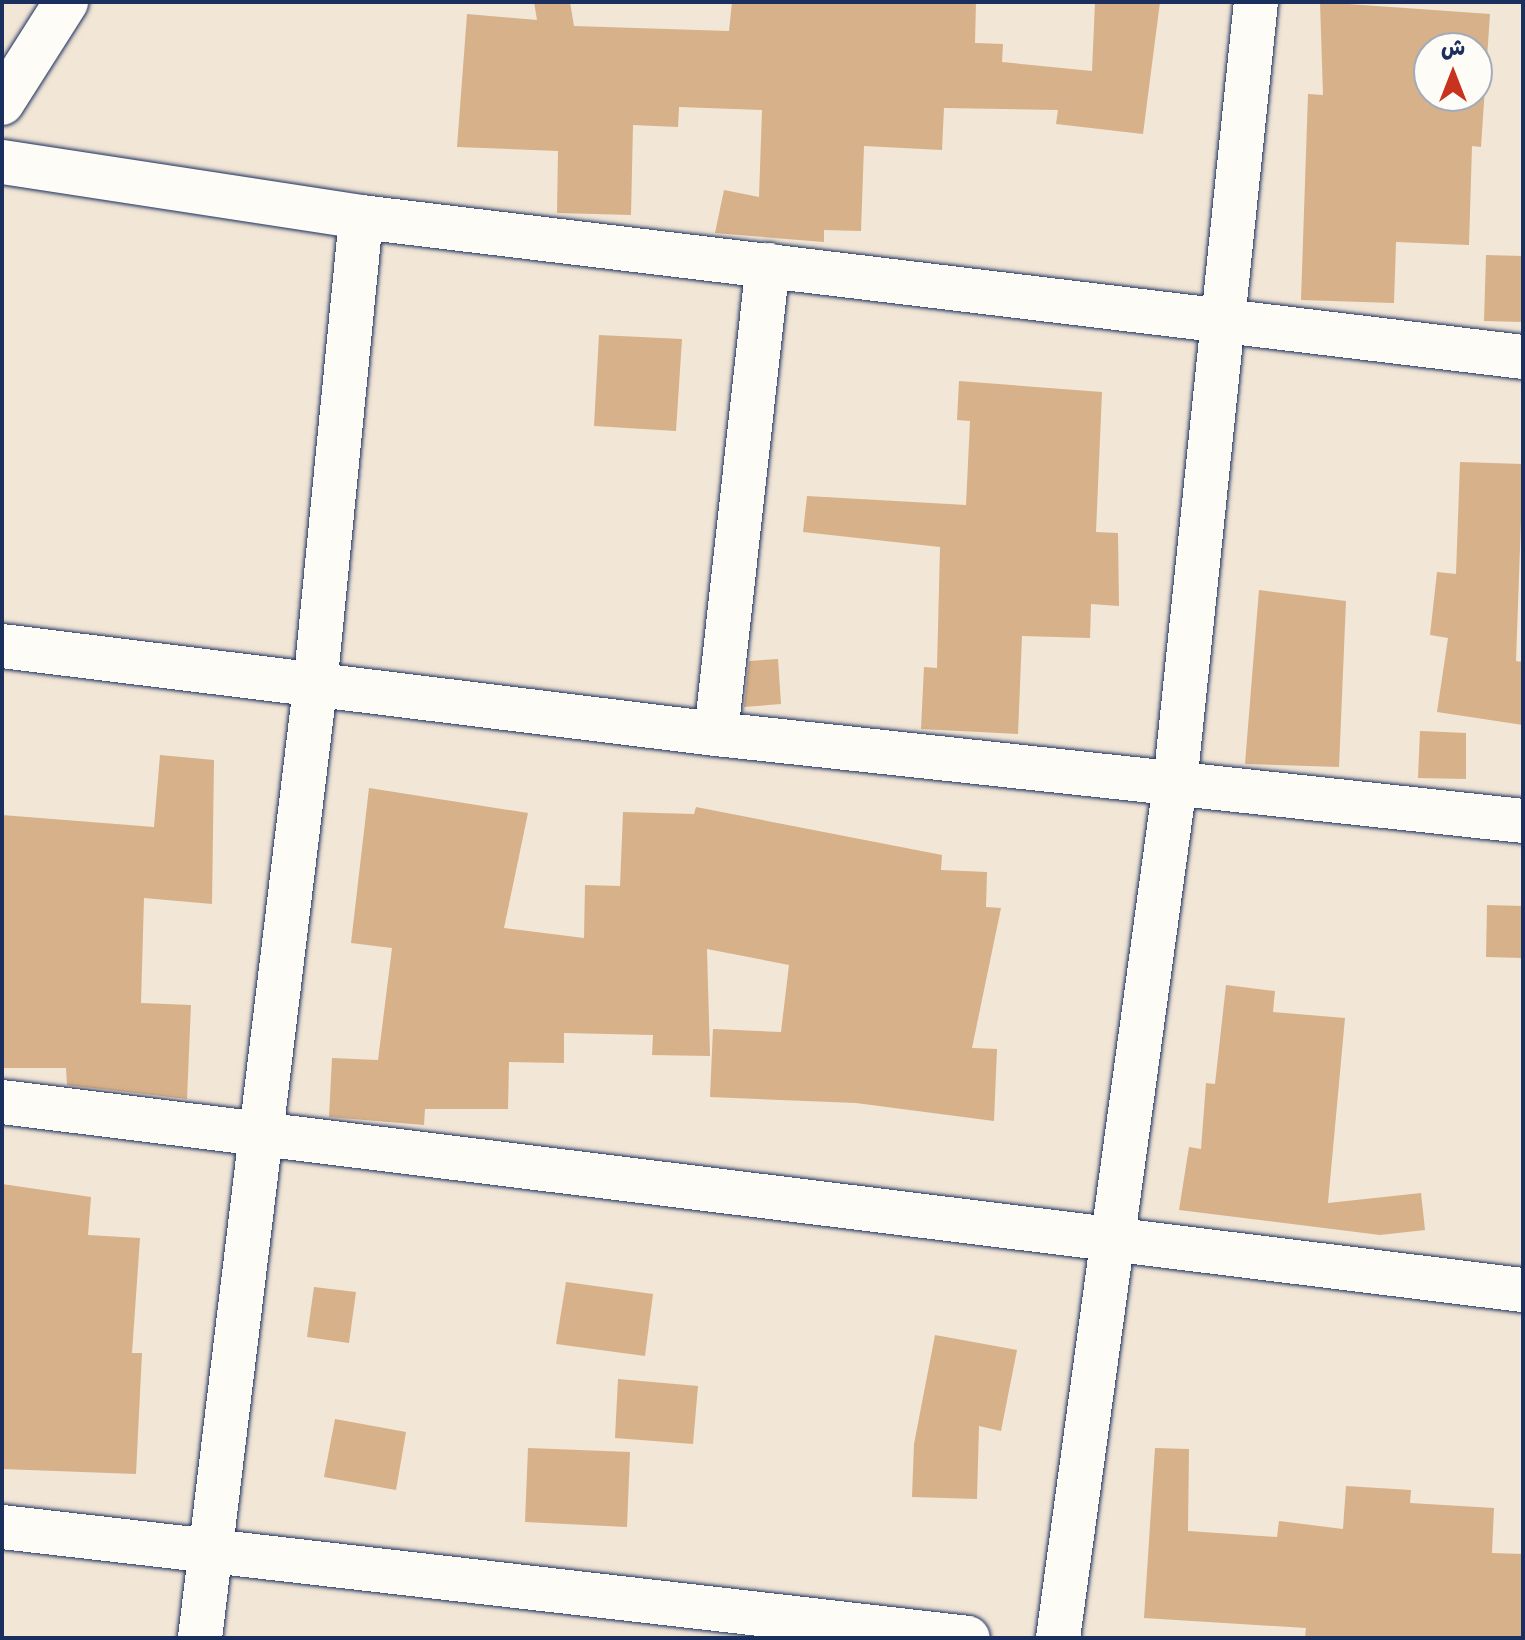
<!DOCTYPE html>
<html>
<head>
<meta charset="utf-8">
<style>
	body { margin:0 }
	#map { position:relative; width:1525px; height:1640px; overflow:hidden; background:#f2e6d6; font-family:"Indie Flower","Playpen Sans Arabic",sans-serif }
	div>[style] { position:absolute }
	.building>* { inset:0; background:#d7b189 }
	.roads { filter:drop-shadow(0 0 2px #1b2f5e) drop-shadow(0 0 2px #1b2f5e) }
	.minor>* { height:44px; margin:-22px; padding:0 22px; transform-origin:22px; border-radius:22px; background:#fdfcf7 }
	.tertiary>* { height:44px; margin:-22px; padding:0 22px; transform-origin:22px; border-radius:22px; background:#fdfcf7 }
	span { translate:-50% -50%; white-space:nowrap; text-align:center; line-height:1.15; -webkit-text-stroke:6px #fdfcf7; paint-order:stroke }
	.frame { position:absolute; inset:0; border:4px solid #1b2f5e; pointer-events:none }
	.north { position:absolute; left:1413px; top:32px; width:80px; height:80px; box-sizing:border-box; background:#fdfcf7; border:2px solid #a3aaba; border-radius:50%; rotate:0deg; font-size:22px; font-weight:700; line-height:32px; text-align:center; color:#1b2f5e }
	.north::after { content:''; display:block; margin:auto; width:28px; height:36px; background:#c8321e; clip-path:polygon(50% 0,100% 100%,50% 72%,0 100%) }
</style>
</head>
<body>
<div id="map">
	<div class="building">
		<div style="clip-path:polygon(534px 2px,570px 2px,574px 26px,729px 31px,732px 2px,976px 2px,975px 43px,1003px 44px,1002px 62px,1092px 71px,1095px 2px,1160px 2px,1143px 134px,1056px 124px,1058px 110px,944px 108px,942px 150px,864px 146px,861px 231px,824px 230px,824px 242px,715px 233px,724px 190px,759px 197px,762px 110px,679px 107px,678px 127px,633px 125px,631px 215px,557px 213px,558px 151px,457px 147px,467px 14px,537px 20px)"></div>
		<div style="clip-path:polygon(evenodd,1320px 2px,1490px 14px,1481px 147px,1472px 146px,1469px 245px,1396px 242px,1394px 303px,1301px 300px,1308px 94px,1323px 95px,1320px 2px,1429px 48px,1477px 48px,1477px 96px,1429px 96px,1429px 48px)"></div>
		<div style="clip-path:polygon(1486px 255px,1523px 256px,1523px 322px,1484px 321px)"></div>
		<div style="clip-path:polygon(599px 335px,682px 339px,676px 431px,594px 426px)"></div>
		<div style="clip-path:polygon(959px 381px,1102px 392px,1096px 532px,1118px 533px,1119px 606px,1091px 604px,1090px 638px,1022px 636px,1018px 734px,921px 729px,924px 667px,937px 668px,940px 547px,803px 532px,807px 496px,966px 505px,970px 421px,957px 420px)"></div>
		<div style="clip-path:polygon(1460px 462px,1523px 464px,1516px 661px,1523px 662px,1523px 725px,1437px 712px,1448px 638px,1430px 635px,1437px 572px,1456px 574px)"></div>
		<div style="clip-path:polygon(1259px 590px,1346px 601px,1339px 767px,1245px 764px)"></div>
		<div style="clip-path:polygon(778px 659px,781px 704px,744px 707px,749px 661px)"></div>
		<div style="clip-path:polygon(1420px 731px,1466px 733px,1466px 779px,1418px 778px)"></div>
		<div style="clip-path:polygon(160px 755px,214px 760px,212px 904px,144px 898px,141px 1003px,191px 1005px,187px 1099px,67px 1085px,66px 1068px,2px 1068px,2px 815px,154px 827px)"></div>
		<div style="clip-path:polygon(369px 788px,528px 813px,504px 928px,584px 938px,585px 885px,620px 886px,623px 812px,694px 814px,696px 807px,942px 855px,941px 870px,987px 872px,986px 907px,1001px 908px,972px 1048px,997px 1049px,994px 1121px,856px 1103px,710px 1097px,713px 1029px,781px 1032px,789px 965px,707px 949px,710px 1056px,652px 1055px,653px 1035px,564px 1033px,564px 1063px,509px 1062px,508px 1109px,425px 1109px,424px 1125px,329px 1117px,332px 1058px,378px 1060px,392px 948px,351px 943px)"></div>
		<div style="clip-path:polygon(1487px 905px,1523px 906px,1523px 958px,1486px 957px)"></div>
		<div style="clip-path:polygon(1226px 985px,1275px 991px,1273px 1012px,1345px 1018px,1328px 1203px,1421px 1193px,1425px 1230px,1380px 1235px,1179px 1210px,1189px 1147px,1201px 1149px,1206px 1083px,1215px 1084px)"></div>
		<div style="clip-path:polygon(2px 1184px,91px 1197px,88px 1235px,140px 1238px,132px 1353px,142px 1353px,136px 1474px,2px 1469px)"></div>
		<div style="clip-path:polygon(566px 1282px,653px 1294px,645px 1356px,556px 1344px)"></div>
		<div style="clip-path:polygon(314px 1287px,356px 1292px,349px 1343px,307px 1337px)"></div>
		<div style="clip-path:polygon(935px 1335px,1017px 1350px,1001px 1431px,979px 1426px,977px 1499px,912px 1497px,914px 1444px)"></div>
		<div style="clip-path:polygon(618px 1379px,698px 1386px,693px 1444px,615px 1438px)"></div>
		<div style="clip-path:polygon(335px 1419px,406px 1432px,396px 1490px,324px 1477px)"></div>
		<div style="clip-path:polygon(528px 1448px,630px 1452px,627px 1527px,525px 1522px)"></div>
		<div style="clip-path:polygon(1155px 1448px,1189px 1449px,1188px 1531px,1277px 1537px,1279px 1521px,1343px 1529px,1346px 1486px,1411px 1490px,1410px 1503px,1494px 1508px,1492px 1553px,1523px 1554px,1523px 1638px,1305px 1637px,1306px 1628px,1144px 1618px)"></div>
	</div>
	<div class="roads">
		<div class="minor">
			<div style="left:2px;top:162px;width:363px;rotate:8.7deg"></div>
			<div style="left:361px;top:217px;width:1170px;rotate:6.87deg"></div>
			<div style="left:2px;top:646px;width:719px;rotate:7.03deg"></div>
			<div style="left:716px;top:734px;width:812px;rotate:6.15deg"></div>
			<div style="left:716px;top:734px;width:472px;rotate:-83.7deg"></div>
			<div style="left:2px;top:1102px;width:1533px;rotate:7.05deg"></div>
			<div style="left:2px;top:1527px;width:972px;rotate:6.55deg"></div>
			<div style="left:200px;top:1638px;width:958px;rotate:-83.1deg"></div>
			<div style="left:315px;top:687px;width:472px;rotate:-84.4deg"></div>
			<div style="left:1058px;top:1638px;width:862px;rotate:-82.2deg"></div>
			<div style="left:1175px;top:784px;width:786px;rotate:-84.09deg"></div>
		</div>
		<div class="tertiary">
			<div style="left:2px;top:103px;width:120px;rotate:-57.6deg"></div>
		</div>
	</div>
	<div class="frame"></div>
	<div class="north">ش</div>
</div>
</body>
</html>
